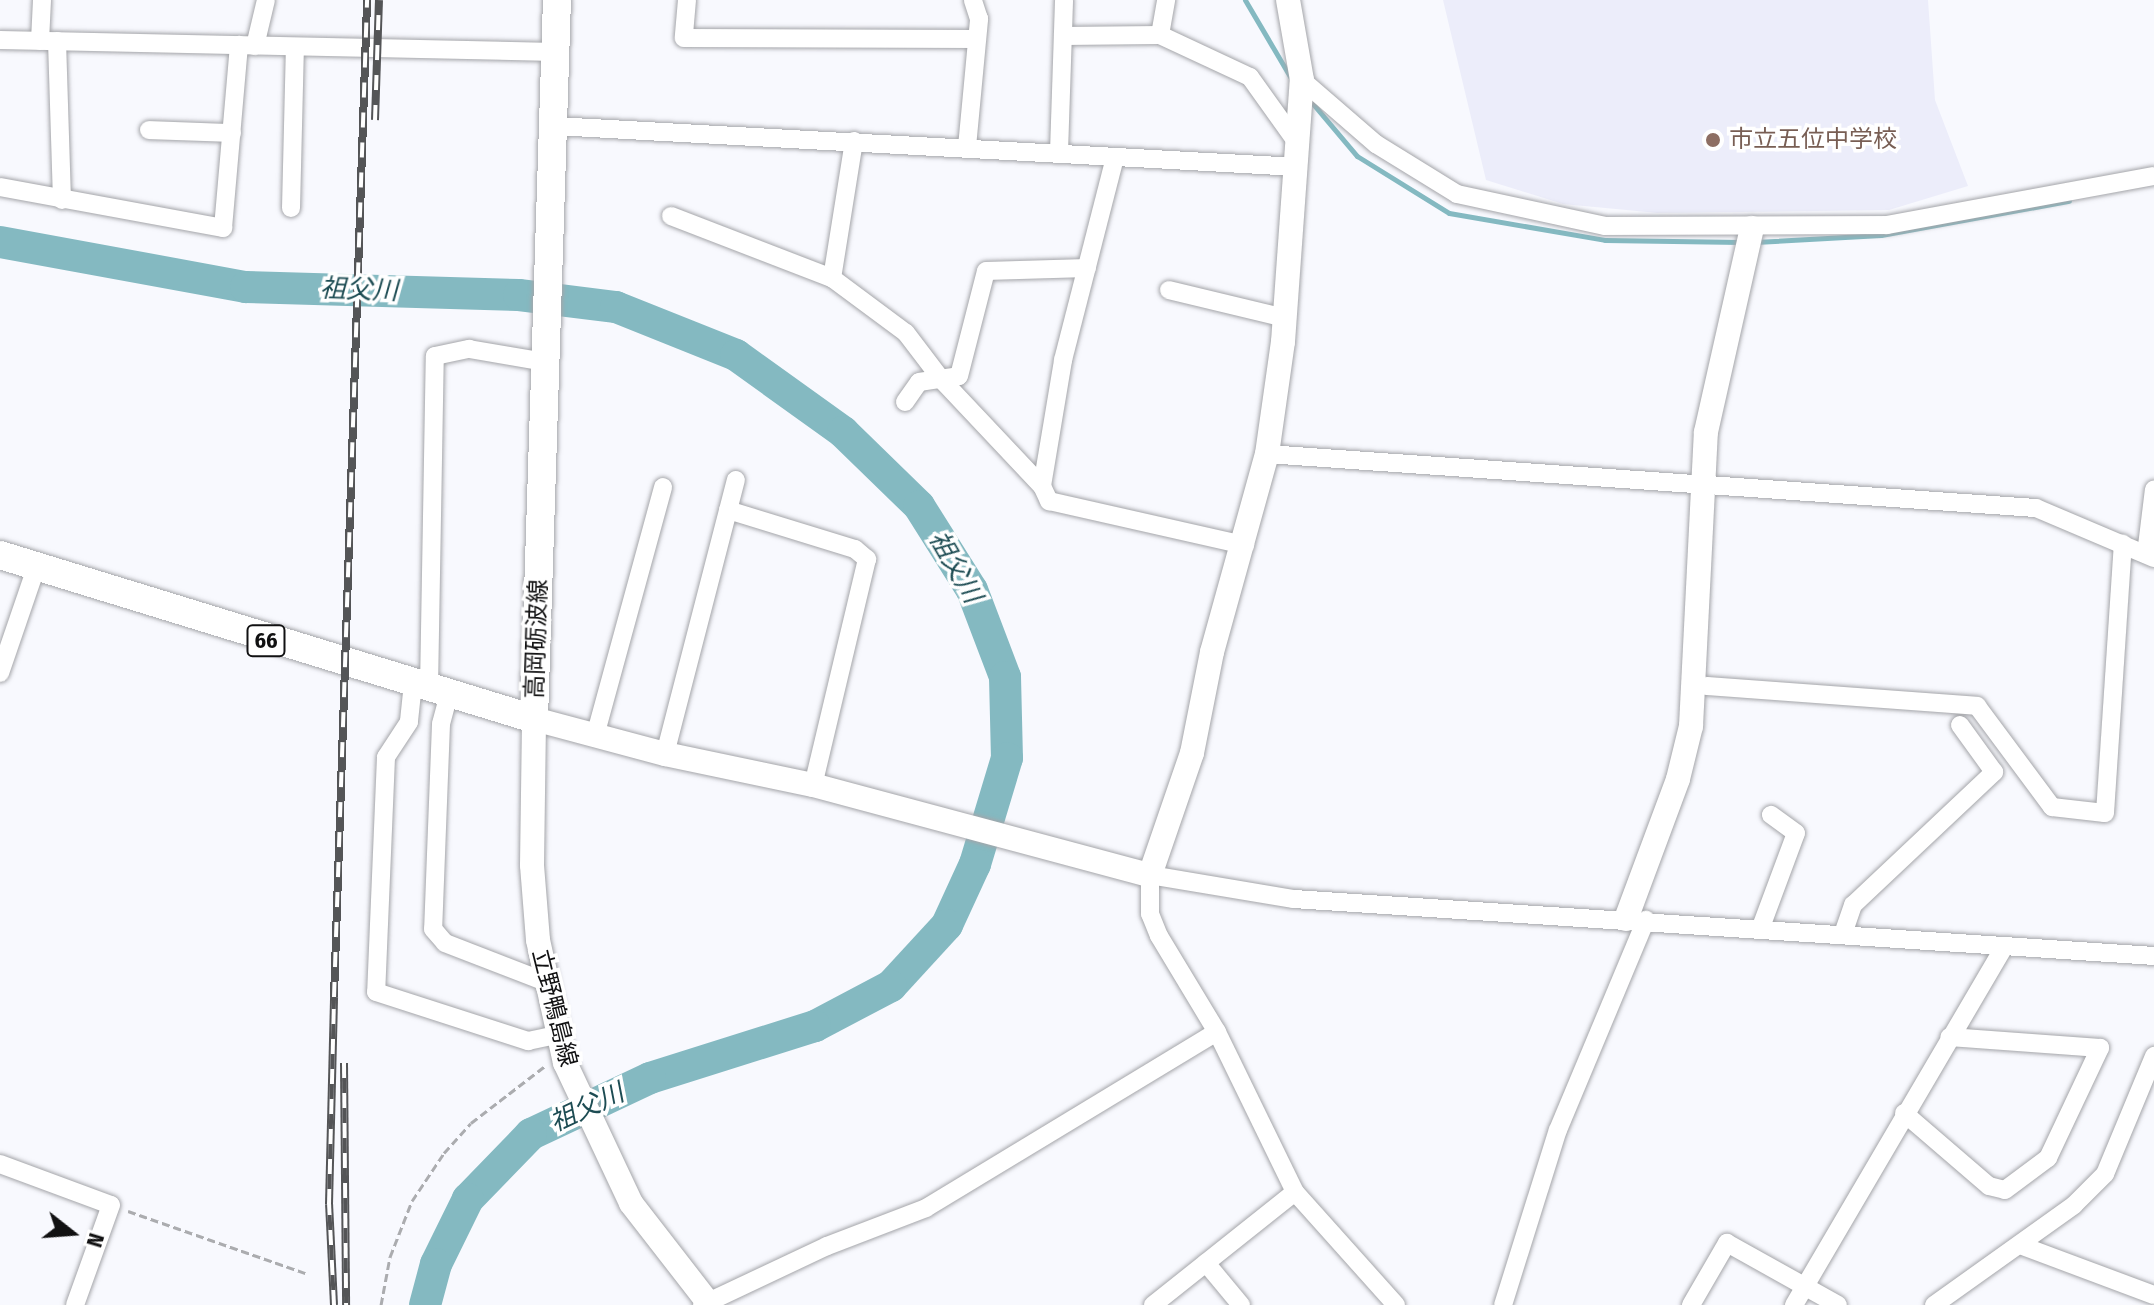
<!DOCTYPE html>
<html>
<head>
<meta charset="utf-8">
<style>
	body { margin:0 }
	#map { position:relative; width:2154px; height:1305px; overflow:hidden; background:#f8f9fe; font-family:"Fira Sans Condensed","Noto Sans JP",sans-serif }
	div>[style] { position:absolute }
	.built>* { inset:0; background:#ecedfa }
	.stream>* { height:5px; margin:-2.5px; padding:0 2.5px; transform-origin:2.5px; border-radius:2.5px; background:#84b9c1 }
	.river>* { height:32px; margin:-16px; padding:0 16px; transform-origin:16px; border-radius:16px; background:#84b9c1 }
	.path>* { height:3px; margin-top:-1.5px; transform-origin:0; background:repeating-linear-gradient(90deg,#abacaf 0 8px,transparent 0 12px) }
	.roads { filter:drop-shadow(0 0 2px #a4a5a9) drop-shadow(0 0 2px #a4a5a9) }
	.street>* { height:18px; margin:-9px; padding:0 9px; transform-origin:9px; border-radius:9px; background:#fff }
	.secondary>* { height:24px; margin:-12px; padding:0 12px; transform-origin:12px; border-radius:12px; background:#fff }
	.primary>* { height:28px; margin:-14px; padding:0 14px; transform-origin:14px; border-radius:14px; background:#fff }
	.rail>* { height:8px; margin-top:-4px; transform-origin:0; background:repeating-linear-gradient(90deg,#fff 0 15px,#545557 0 30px); box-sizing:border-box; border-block:2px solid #545557 }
	.dots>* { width:22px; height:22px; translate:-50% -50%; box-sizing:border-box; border:4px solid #fff; border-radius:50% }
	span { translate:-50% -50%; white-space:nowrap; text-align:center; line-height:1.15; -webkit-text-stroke:7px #fff; paint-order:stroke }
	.shield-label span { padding:2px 6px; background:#fff; border:2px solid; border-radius:6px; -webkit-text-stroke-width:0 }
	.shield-label { font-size:22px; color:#111112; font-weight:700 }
	.education-label { font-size:24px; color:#785e54 }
	.left { translate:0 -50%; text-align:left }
	.street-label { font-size:24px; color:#111112 }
	.water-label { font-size:26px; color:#1d4c53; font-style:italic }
	.north { position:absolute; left:32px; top:1193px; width:80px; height:80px; -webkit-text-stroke:6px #fff; paint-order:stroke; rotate:107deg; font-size:22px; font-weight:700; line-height:32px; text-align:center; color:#111112 }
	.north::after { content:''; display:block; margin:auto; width:28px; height:36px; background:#111112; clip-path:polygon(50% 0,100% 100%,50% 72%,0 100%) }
</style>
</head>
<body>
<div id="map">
	<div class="built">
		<div style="clip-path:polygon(1443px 0,1928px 0,1935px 100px,1968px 186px,1889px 210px,1658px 213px,1563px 204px,1486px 180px)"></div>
	</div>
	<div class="stream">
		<div style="left:1245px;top:0;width:91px;rotate:59.5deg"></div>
		<div style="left:1308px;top:98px;width:76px;rotate:49.8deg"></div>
		<div style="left:1357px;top:156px;width:108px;rotate:31.8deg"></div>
		<div style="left:1449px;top:213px;width:158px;rotate:9.8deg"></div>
		<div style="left:1605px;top:240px;width:136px;rotate:0.8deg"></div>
		<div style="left:1755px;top:242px;width:126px;rotate:-3.2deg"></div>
		<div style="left:1881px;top:235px;width:191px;rotate:-10.3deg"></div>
	</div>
	<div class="river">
		<div style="left:0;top:242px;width:250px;rotate:10.4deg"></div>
		<div style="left:246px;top:287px;width:273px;rotate:1.7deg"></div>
		<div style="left:519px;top:295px;width:98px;rotate:7.1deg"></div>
		<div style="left:616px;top:307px;width:129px;rotate:21.8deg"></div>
		<div style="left:736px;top:355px;width:132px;rotate:35.7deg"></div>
		<div style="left:843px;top:432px;width:106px;rotate:44.2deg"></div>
		<div style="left:919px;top:506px;width:99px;rotate:57.8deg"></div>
		<div style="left:972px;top:590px;width:93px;rotate:69.2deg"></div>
		<div style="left:1005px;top:677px;width:81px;rotate:88.6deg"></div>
		<div style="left:1007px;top:758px;width:111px;rotate:106.8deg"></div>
		<div style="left:975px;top:864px;width:67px;rotate:114.7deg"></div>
		<div style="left:947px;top:925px;width:83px;rotate:132.6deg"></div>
		<div style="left:891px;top:986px;width:86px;rotate:152.2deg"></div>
		<div style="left:815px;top:1026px;width:173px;rotate:162.5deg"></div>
		<div style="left:650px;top:1078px;width:132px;rotate:154.8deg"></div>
		<div style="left:531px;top:1134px;width:91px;rotate:134.1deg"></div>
		<div style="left:468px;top:1199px;width:72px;rotate:116.2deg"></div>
		<div style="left:436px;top:1264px;width:42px;rotate:105deg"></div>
	</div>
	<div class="path">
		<div style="left:128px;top:1211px;width:188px;rotate:19.3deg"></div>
		<div style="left:381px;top:1305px;width:49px;rotate:-79.4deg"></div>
		<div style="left:390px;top:1257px;width:60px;rotate:-68.6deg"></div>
		<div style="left:412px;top:1201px;width:58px;rotate:-56.3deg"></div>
		<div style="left:444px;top:1153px;width:40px;rotate:-48deg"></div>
		<div style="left:471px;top:1123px;width:93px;rotate:-37.6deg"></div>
	</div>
	<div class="roads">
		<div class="street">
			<div style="left:687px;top:0;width:38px;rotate:95deg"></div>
			<div style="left:684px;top:38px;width:293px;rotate:0.2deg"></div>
			<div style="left:1160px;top:35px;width:36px;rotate:-80deg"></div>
			<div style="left:1063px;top:36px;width:97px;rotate:-0.6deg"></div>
			<div style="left:1160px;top:35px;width:99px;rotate:25deg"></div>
			<div style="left:1250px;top:77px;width:82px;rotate:54.4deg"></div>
			<div style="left:0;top:40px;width:556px;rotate:1.24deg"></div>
			<div style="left:40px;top:41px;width:41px;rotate:-87.2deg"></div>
			<div style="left:57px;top:41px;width:159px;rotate:88.2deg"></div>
			<div style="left:255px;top:46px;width:47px;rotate:-76.6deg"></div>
			<div style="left:1302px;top:80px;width:98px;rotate:40.9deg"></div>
			<div style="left:1376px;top:144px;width:95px;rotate:31.7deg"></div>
			<div style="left:1457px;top:194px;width:151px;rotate:12.2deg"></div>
			<div style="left:1605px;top:226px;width:282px;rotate:-0.2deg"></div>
			<div style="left:1887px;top:225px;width:271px;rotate:-10.4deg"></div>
			<div style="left:555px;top:126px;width:744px;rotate:3.16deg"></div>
			<div style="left:149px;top:130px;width:83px;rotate:2.1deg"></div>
			<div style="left:854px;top:141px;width:139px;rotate:99.1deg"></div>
			<div style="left:832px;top:278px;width:92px;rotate:36.6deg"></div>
			<div style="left:906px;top:333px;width:58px;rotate:52.7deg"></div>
			<div style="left:941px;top:379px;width:147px;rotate:46.7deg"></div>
			<div style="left:1042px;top:486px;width:17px;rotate:65deg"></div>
			<div style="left:1049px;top:501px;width:201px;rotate:12.7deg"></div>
			<div style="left:967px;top:147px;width:129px;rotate:-84.6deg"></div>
			<div style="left:979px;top:19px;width:20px;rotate:-108deg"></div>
			<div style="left:1059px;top:152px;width:152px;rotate:-88.1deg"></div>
			<div style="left:0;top:187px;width:227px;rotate:10.4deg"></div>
			<div style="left:223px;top:228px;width:184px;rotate:-85deg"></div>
			<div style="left:291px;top:208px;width:161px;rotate:-88.6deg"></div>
			<div style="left:671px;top:216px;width:173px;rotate:21.1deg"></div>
			<div style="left:1169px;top:290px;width:119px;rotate:13.6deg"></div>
			<div style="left:905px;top:402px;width:24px;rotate:-55deg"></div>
			<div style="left:919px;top:382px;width:40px;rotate:-8.5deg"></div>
			<div style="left:959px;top:376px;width:108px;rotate:-75.6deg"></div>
			<div style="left:986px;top:271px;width:101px;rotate:-1.7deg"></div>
			<div style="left:1267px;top:454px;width:771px;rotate:4.02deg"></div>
			<div style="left:2036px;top:508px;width:128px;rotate:23deg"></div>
			<div style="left:1042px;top:486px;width:128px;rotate:-80.5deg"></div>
			<div style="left:1063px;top:360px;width:209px;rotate:-75.6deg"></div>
			<div style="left:728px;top:510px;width:133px;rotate:17.1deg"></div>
			<div style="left:855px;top:549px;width:16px;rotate:40deg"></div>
			<div style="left:867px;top:559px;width:232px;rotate:103.4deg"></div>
			<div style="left:2146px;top:554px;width:65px;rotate:-83deg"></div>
			<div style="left:0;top:673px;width:111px;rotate:-71.1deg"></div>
			<div style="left:413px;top:683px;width:39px;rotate:96deg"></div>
			<div style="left:409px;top:722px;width:42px;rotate:123.3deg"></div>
			<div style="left:386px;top:757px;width:235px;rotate:92.4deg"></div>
			<div style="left:376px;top:992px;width:160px;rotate:17.9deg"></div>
			<div style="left:528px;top:1041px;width:30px;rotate:-12deg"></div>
			<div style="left:1706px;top:686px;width:272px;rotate:4.2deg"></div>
			<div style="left:1977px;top:706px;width:126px;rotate:53.4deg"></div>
			<div style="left:2052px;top:807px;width:53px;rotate:6.5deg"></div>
			<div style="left:2105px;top:813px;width:270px;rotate:-86.2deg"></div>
			<div style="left:429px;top:688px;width:332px;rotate:-89deg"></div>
			<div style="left:435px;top:356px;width:35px;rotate:-12deg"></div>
			<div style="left:469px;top:349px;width:78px;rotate:9.6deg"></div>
			<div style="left:449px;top:694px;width:31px;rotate:105deg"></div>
			<div style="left:441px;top:724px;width:205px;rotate:92.2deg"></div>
			<div style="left:433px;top:929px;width:18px;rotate:49deg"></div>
			<div style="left:445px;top:943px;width:105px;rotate:21.2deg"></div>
			<div style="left:595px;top:736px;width:258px;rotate:-74.7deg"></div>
			<div style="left:665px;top:754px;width:283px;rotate:-75.5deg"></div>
			<div style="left:1761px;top:927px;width:100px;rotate:-69.6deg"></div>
			<div style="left:1796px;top:833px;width:31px;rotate:-144deg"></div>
			<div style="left:1843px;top:934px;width:31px;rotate:-71deg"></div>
			<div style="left:1853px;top:905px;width:194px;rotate:-43.3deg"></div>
			<div style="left:1994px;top:772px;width:58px;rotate:-125.9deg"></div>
			<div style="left:1904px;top:1113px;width:112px;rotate:40.7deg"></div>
			<div style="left:1989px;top:1186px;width:16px;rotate:14deg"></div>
			<div style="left:2005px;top:1190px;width:54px;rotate:-36.7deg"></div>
			<div style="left:2048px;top:1158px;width:122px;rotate:-64.7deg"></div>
			<div style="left:2100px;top:1048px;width:151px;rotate:-175.8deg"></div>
			<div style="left:0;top:1164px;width:118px;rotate:20.3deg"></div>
			<div style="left:111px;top:1205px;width:106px;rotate:109.8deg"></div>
			<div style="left:2020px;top:1245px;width:143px;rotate:20.5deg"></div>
			<div style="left:1206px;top:1263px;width:55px;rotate:50.2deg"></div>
			<div style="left:702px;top:1305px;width:138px;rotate:-25.3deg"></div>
			<div style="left:827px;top:1246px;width:106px;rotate:-21deg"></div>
			<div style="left:926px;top:1208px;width:340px;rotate:-31.2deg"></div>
			<div style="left:1153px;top:1305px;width:181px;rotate:-38.5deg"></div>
			<div style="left:1396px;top:1305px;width:152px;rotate:-131.8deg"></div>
			<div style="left:1295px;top:1192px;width:178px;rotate:-116deg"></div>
			<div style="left:1217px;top:1032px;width:112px;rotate:-121.1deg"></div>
			<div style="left:1159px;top:936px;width:24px;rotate:-112deg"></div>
			<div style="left:1150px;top:914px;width:39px;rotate:-90deg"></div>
			<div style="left:1150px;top:875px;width:146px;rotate:9.5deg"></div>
			<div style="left:1294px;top:899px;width:862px;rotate:3.79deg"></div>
			<div style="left:1503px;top:1305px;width:183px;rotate:-72.6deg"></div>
			<div style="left:1558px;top:1130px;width:228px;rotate:-67.3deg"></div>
			<div style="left:1691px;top:1305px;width:72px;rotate:-59.9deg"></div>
			<div style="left:1727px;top:1243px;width:127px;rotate:29.2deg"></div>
			<div style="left:1794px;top:1305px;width:416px;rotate:-59.6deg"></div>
			<div style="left:1934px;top:1305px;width:172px;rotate:-35.5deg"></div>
			<div style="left:2074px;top:1205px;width:44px;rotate:-45deg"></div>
			<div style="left:2105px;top:1174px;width:128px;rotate:-67.4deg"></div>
		</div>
		<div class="secondary">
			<div style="left:1626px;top:919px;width:149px;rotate:-69.6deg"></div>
			<div style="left:1678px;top:779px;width:55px;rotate:-76.2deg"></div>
			<div style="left:1691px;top:726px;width:294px;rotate:-87.1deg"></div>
			<div style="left:1706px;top:432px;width:209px;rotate:-77.3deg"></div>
			<div style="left:710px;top:1305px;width:129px;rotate:-127.8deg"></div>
			<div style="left:631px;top:1203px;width:155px;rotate:-115.2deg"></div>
			<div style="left:565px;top:1063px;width:126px;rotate:-102.4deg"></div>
			<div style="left:538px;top:940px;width:75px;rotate:-94.6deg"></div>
			<div style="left:532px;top:865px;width:146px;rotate:-89.2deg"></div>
			<div style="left:534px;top:719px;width:136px;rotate:15deg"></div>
			<div style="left:665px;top:754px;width:151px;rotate:11.8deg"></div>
			<div style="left:813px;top:785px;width:349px;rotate:15deg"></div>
			<div style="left:1150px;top:875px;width:129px;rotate:-71deg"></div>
			<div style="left:1192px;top:753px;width:103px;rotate:-78.8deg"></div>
			<div style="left:1212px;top:652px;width:205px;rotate:-74.5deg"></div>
			<div style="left:1267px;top:454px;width:113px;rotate:-81.9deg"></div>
			<div style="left:1283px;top:342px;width:263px;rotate:-85.9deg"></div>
			<div style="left:1302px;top:80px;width:81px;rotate:-99.9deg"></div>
		</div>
		<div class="primary">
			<div style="left:0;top:555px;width:559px;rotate:17.07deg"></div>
			<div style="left:534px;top:719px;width:719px;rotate:-88.17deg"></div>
		</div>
	</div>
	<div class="rail">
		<div style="left:375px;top:120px;width:120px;rotate:-88.1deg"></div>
		<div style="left:344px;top:1063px;width:242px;rotate:89.5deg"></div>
		<div style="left:334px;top:1305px;width:101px;rotate:-92.8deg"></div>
		<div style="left:329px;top:1204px;width:207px;rotate:-88.6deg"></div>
		<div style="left:334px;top:997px;width:998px;rotate:-88.1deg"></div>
	</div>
	<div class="dots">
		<div style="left:1713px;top:140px;background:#8d6e63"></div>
	</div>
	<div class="shield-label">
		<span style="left:266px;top:641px">66</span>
	</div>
	<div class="education-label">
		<span class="left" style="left:1729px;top:140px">市立五位中学校</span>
	</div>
	<div class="street-label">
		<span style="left:537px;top:639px;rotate:-88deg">高岡砺波線</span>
		<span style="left:554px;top:1008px;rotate:76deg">立野鴨島線</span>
	</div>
	<div class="water-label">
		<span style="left:359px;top:290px;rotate:2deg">祖父川</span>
		<span style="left:955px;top:567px;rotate:60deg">祖父川</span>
		<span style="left:587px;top:1108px;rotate:-25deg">祖父川</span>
	</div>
	<div class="north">N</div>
</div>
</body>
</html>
